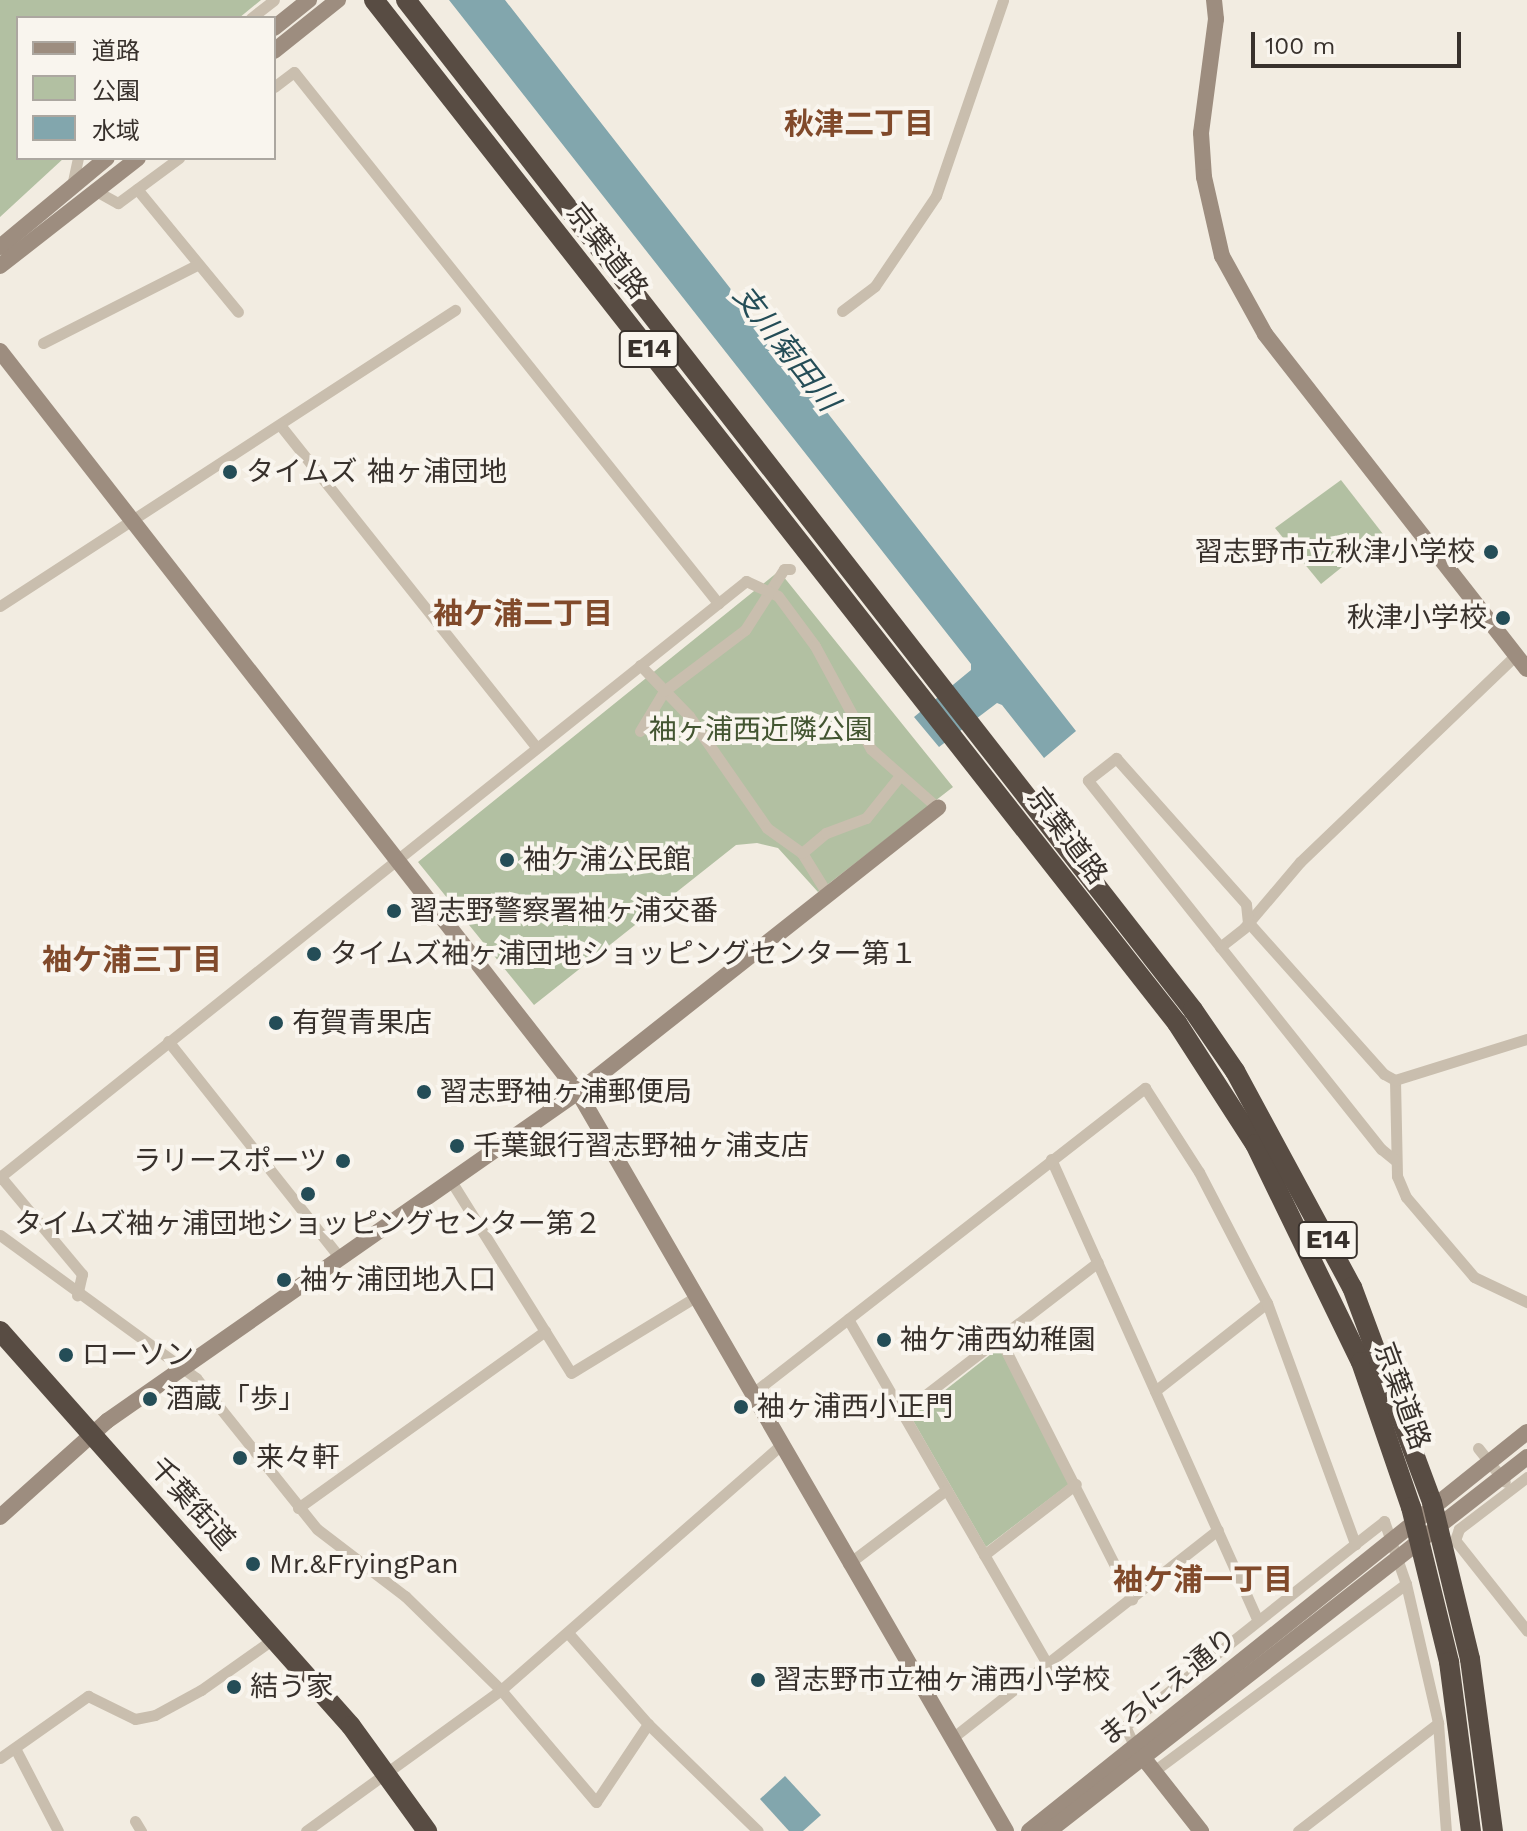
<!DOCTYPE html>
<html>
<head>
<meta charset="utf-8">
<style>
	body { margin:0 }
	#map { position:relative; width:1527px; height:1831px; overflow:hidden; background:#f2ece1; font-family:"Work Sans","Noto Sans JP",sans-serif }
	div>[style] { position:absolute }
	.green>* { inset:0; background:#b2c0a2 }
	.water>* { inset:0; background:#82a6ad }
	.street>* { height:11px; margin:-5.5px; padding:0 5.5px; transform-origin:5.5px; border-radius:5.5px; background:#c9beae }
	.secondary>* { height:16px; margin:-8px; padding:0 8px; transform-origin:8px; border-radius:8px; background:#9d8d7f }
	.highway>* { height:20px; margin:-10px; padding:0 10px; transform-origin:10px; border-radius:10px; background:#584c43 }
	.dots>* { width:22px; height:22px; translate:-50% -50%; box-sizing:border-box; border:4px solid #f9f5ee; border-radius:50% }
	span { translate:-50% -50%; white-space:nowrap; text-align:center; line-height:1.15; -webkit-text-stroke:8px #f9f5ee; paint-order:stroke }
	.shield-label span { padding:2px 6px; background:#f9f5ee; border:2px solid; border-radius:6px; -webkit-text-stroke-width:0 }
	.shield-label { font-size:26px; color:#38312c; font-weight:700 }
	.street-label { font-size:28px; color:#38312c }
	.poi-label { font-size:28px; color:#38312c }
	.left { translate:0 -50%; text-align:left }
	.right { translate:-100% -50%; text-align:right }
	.park-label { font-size:28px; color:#435531 }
	.neighbourhood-label { font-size:30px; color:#814a2b; font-weight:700 }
	.water-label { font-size:30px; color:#244d57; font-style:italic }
	.legend { position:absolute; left:16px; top:16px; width:260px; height:144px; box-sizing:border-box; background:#f9f5ee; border:2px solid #aca7a0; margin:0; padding:10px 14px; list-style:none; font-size:24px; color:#38312c }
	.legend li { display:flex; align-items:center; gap:16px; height:40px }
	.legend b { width:40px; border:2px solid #aca7a0 }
	.scale { position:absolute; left:1251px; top:32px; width:210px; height:36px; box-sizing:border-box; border:4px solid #38312c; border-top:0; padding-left:10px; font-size:24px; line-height:28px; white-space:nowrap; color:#38312c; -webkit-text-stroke:6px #f9f5ee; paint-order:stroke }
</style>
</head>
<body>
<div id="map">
	<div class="green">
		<div style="clip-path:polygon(0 0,261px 0,239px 18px,18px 18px,18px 158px,64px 158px,0 217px)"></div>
		<div style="clip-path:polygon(1341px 480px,1383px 534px,1321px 584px,1275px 528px)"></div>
		<div style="clip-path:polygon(779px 571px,953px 787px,818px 892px,778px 848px,757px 843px,736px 845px,534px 1005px,418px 862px)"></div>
		<div style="clip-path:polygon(1000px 1347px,1069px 1484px,986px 1547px,911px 1417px)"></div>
	</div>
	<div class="water">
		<div style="clip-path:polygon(449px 0,505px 0,1076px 731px,1044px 758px,1002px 705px,997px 703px,939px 747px,914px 717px,971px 670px,971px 664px)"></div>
		<div style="clip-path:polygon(785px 1776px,821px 1815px,803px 1831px,789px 1831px,760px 1799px)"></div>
	</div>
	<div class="street">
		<div style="left:251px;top:18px;width:29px;rotate:-38deg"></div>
		<div style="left:274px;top:87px;width:25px;rotate:-37deg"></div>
		<div style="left:294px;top:72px;width:680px;rotate:51.39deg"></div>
		<div style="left:72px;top:186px;width:29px;rotate:-78deg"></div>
		<div style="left:137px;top:189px;width:159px;rotate:50.6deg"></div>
		<div style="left:96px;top:191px;width:25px;rotate:29deg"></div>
		<div style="left:118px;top:203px;width:76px;rotate:-36.4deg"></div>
		<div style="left:842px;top:311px;width:41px;rotate:-37.1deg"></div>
		<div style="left:875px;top:286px;width:109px;rotate:-55.9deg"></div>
		<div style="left:936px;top:196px;width:207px;rotate:-71.1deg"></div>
		<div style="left:43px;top:343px;width:173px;rotate:-26.9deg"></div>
		<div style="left:280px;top:425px;width:411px;rotate:51.5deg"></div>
		<div style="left:0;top:606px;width:543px;rotate:-33.05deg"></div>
		<div style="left:640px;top:665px;width:71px;rotate:46.1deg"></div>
		<div style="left:689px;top:716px;width:136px;rotate:55.1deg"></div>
		<div style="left:767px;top:828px;width:43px;rotate:35.5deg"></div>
		<div style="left:802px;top:853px;width:49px;rotate:58.2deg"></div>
		<div style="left:640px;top:731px;width:47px;rotate:-59deg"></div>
		<div style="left:664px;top:691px;width:101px;rotate:-37deg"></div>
		<div style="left:745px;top:630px;width:72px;rotate:-57.4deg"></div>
		<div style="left:784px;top:569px;width:6px"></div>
		<div style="left:802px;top:853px;width:31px;rotate:-40deg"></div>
		<div style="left:826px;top:833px;width:43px;rotate:-20.6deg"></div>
		<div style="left:866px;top:818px;width:51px;rotate:-51.3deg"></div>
		<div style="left:1220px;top:947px;width:31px;rotate:-38deg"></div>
		<div style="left:1244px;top:928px;width:87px;rotate:-49.7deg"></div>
		<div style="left:1300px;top:862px;width:298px;rotate:-43.8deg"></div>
		<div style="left:168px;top:1041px;width:275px;rotate:51.6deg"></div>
		<div style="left:1395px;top:1080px;width:96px;rotate:88.8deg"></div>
		<div style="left:1397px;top:1176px;width:23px;rotate:67deg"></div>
		<div style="left:1406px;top:1197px;width:105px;rotate:49.6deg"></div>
		<div style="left:1474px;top:1277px;width:59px;rotate:25.3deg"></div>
		<div style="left:1051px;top:1159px;width:506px;rotate:65.87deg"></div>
		<div style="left:1396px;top:1161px;width:19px;rotate:-141deg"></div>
		<div style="left:1381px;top:1149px;width:471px;rotate:-128.5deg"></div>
		<div style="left:1088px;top:780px;width:36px;rotate:-38deg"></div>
		<div style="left:1116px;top:758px;width:195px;rotate:48.3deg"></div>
		<div style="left:1246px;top:904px;width:18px;rotate:84deg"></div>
		<div style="left:1248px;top:922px;width:204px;rotate:48.2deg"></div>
		<div style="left:1384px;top:1074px;width:13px;rotate:29deg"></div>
		<div style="left:1395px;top:1080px;width:138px;rotate:-17.3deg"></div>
		<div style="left:0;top:1176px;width:128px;rotate:50.1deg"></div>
		<div style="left:82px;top:1274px;width:22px;rotate:103deg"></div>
		<div style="left:0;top:1177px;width:955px;rotate:-38.62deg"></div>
		<div style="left:746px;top:581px;width:35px;rotate:25deg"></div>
		<div style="left:778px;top:596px;width:62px;rotate:53.5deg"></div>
		<div style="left:815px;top:646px;width:117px;rotate:61.5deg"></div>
		<div style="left:871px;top:749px;width:89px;rotate:41.4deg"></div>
		<div style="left:451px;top:1181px;width:226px;rotate:58deg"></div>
		<div style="left:571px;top:1373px;width:148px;rotate:-31.4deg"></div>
		<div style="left:0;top:1235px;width:243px;rotate:36.1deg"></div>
		<div style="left:196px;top:1378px;width:193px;rotate:51.3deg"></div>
		<div style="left:317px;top:1529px;width:111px;rotate:37.3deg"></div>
		<div style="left:405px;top:1596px;width:134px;rotate:44.4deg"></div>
		<div style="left:501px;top:1690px;width:147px;rotate:49.7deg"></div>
		<div style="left:596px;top:1802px;width:94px;rotate:-56.3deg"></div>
		<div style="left:848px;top:1319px;width:401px;rotate:60deg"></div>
		<div style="left:1000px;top:1339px;width:292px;rotate:63.1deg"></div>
		<div style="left:1155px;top:1391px;width:142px;rotate:-38.2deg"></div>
		<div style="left:753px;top:1393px;width:497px;rotate:-37.9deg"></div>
		<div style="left:1145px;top:1088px;width:100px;rotate:57.3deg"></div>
		<div style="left:1199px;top:1172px;width:148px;rotate:62.6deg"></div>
		<div style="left:1267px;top:1303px;width:257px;rotate:69.9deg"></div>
		<div style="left:1355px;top:1544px;width:293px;rotate:141.6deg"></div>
		<div style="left:1125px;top:1726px;width:23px;rotate:65deg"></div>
		<div style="left:902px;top:1413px;width:247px;rotate:-37.6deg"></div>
		<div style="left:1478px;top:1448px;width:43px;rotate:51.5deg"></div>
		<div style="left:1527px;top:1477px;width:86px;rotate:142.6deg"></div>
		<div style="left:1459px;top:1529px;width:12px;rotate:110deg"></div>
		<div style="left:1455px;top:1540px;width:116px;rotate:51.6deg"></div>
		<div style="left:298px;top:1508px;width:304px;rotate:-35.6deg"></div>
		<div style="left:1355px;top:1544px;width:37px;rotate:-38deg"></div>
		<div style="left:1384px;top:1521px;width:67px;rotate:70.8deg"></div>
		<div style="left:1406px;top:1584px;width:143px;rotate:77deg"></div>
		<div style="left:1438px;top:1723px;width:108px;rotate:85.8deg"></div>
		<div style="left:984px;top:1555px;width:116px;rotate:-37.7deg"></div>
		<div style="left:848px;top:1564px;width:123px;rotate:-37.1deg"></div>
		<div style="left:568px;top:1633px;width:121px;rotate:48.7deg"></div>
		<div style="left:648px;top:1724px;width:153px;rotate:44.2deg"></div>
		<div style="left:951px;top:1739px;width:339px;rotate:-38.1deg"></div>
		<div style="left:16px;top:1750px;width:91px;rotate:62.6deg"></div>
		<div style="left:0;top:1758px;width:108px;rotate:-35.2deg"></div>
		<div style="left:88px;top:1696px;width:52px;rotate:26.1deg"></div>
		<div style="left:135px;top:1719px;width:20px;rotate:-11deg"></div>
		<div style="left:155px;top:1715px;width:52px;rotate:-28.5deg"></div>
		<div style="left:201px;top:1690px;width:87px;rotate:-35.2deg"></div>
		<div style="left:1154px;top:1771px;width:314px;rotate:-36.6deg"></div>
		<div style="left:135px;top:1821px;width:12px;rotate:59deg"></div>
		<div style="left:306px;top:1831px;width:241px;rotate:-35.9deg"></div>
		<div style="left:501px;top:1690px;width:375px;rotate:-41.2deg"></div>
		<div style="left:1298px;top:1831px;width:177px;rotate:-37.6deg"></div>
	</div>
	<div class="secondary">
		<div style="left:1214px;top:0;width:19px;rotate:84deg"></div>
		<div style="left:1216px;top:19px;width:115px;rotate:97.5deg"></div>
		<div style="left:1201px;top:133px;width:44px;rotate:86.1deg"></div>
		<div style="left:1204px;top:177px;width:81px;rotate:77.2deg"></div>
		<div style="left:1222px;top:256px;width:89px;rotate:61.1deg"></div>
		<div style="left:1265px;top:334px;width:425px;rotate:52deg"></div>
		<div style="left:274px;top:28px;width:45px;rotate:-38.7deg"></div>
		<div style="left:274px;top:51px;width:82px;rotate:-38.6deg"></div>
		<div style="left:0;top:247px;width:139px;rotate:-39.8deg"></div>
		<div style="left:0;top:266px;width:175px;rotate:-38deg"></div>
		<div style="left:0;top:351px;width:940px;rotate:52.04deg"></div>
		<div style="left:578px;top:1092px;width:854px;rotate:59.92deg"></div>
		<div style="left:0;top:1517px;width:144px;rotate:-41.9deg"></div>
		<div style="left:107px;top:1421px;width:575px;rotate:-34.93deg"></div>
		<div style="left:578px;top:1092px;width:459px;rotate:-38.3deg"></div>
		<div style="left:1138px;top:1751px;width:102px;rotate:51.8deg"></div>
		<div style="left:1029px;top:1831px;width:638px;rotate:-38.7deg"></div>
		<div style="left:1049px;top:1831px;width:607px;rotate:-38.04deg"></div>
	</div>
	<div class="highway">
		<div style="left:374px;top:0;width:1301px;rotate:51.87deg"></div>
		<div style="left:1177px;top:1023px;width:144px;rotate:57.2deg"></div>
		<div style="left:1255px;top:1144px;width:242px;rotate:64.1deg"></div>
		<div style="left:1361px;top:1362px;width:153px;rotate:71deg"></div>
		<div style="left:1411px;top:1507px;width:160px;rotate:76.2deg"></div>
		<div style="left:1449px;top:1662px;width:170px;rotate:82.6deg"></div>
		<div style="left:406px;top:0;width:1280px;rotate:52.07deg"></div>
		<div style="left:1193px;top:1010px;width:74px;rotate:55.5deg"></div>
		<div style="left:1235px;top:1071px;width:246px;rotate:61.6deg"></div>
		<div style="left:1352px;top:1287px;width:229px;rotate:69.6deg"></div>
		<div style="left:1432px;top:1502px;width:162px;rotate:76.4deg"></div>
		<div style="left:1470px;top:1659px;width:174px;rotate:82.4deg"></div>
		<div style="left:0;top:1331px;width:528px;rotate:48.38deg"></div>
		<div style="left:351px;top:1726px;width:130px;rotate:54.1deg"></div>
	</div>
	<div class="dots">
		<div style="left:230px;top:472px;background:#244d57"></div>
		<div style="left:1491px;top:552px;background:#244d57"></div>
		<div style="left:1503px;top:618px;background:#244d57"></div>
		<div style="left:507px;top:860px;background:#244d57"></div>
		<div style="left:394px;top:911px;background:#244d57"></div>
		<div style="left:314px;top:954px;background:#244d57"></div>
		<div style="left:276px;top:1023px;background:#244d57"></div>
		<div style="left:424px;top:1092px;background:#244d57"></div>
		<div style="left:457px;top:1146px;background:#244d57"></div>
		<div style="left:343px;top:1161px;background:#244d57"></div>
		<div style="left:308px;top:1194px;background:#244d57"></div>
		<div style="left:284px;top:1280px;background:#244d57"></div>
		<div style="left:884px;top:1340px;background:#244d57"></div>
		<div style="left:66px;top:1355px;background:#244d57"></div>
		<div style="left:150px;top:1399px;background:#244d57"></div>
		<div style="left:741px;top:1407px;background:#244d57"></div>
		<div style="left:240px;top:1458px;background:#244d57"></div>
		<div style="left:253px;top:1564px;background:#244d57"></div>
		<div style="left:758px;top:1680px;background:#244d57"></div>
		<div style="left:234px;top:1687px;background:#244d57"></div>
	</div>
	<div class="shield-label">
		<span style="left:649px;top:349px">E14</span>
		<span style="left:1328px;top:1240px">E14</span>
	</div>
	<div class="street-label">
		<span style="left:607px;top:251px;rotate:52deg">京葉道路</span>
		<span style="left:1067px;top:836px;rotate:53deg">京葉道路</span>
		<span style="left:1402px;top:1396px;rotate:70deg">京葉道路</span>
		<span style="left:192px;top:1504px;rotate:48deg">千葉街道</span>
		<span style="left:1168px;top:1687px;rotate:-39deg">まろにえ通り</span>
	</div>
	<div class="poi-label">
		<span class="left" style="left:246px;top:472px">タイムズ 袖ヶ浦団地</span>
		<span class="right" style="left:1475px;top:552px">習志野市立秋津小学校</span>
		<span class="right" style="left:1487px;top:618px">秋津小学校</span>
		<span class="left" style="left:523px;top:860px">袖ケ浦公民館</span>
		<span class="left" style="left:410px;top:911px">習志野警察署袖ヶ浦交番</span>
		<span class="left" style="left:330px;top:954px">タイムズ袖ヶ浦団地ショッピングセンター第１</span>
		<span class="left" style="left:292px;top:1023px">有賀青果店</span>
		<span class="left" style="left:440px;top:1092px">習志野袖ヶ浦郵便局</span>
		<span class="left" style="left:473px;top:1146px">千葉銀行習志野袖ヶ浦支店</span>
		<span class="right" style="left:327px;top:1161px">ラリースポーツ</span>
		<span style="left:308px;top:1224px">タイムズ袖ヶ浦団地ショッピングセンター第２</span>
		<span class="left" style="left:300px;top:1280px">袖ヶ浦団地入口</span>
		<span class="left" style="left:900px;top:1340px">袖ケ浦西幼稚園</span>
		<span class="left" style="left:82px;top:1355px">ローソン</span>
		<span class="left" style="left:166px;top:1399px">酒蔵「歩」</span>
		<span class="left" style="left:757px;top:1407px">袖ヶ浦西小正門</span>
		<span class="left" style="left:256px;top:1458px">来々軒</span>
		<span class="left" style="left:269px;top:1564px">Mr.&amp;FryingPan</span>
		<span class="left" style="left:774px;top:1680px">習志野市立袖ヶ浦西小学校</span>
		<span class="left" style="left:250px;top:1687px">結う家</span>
	</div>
	<div class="park-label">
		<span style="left:761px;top:730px">袖ヶ浦西近隣公園</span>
	</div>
	<div class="neighbourhood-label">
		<span style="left:859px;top:124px">秋津二丁目</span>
		<span style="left:523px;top:614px">袖ケ浦二丁目</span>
		<span style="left:132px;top:960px">袖ケ浦三丁目</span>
		<span style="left:1203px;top:1580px">袖ケ浦一丁目</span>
	</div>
	<div class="water-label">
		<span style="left:786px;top:348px;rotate:52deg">支川菊田川</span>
	</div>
	<ul class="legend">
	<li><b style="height:10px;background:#9d8d7f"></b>道路</li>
	<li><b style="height:22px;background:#b2c0a2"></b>公園</li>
	<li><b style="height:22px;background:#82a6ad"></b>水域</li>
	</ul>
	<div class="scale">100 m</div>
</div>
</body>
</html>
